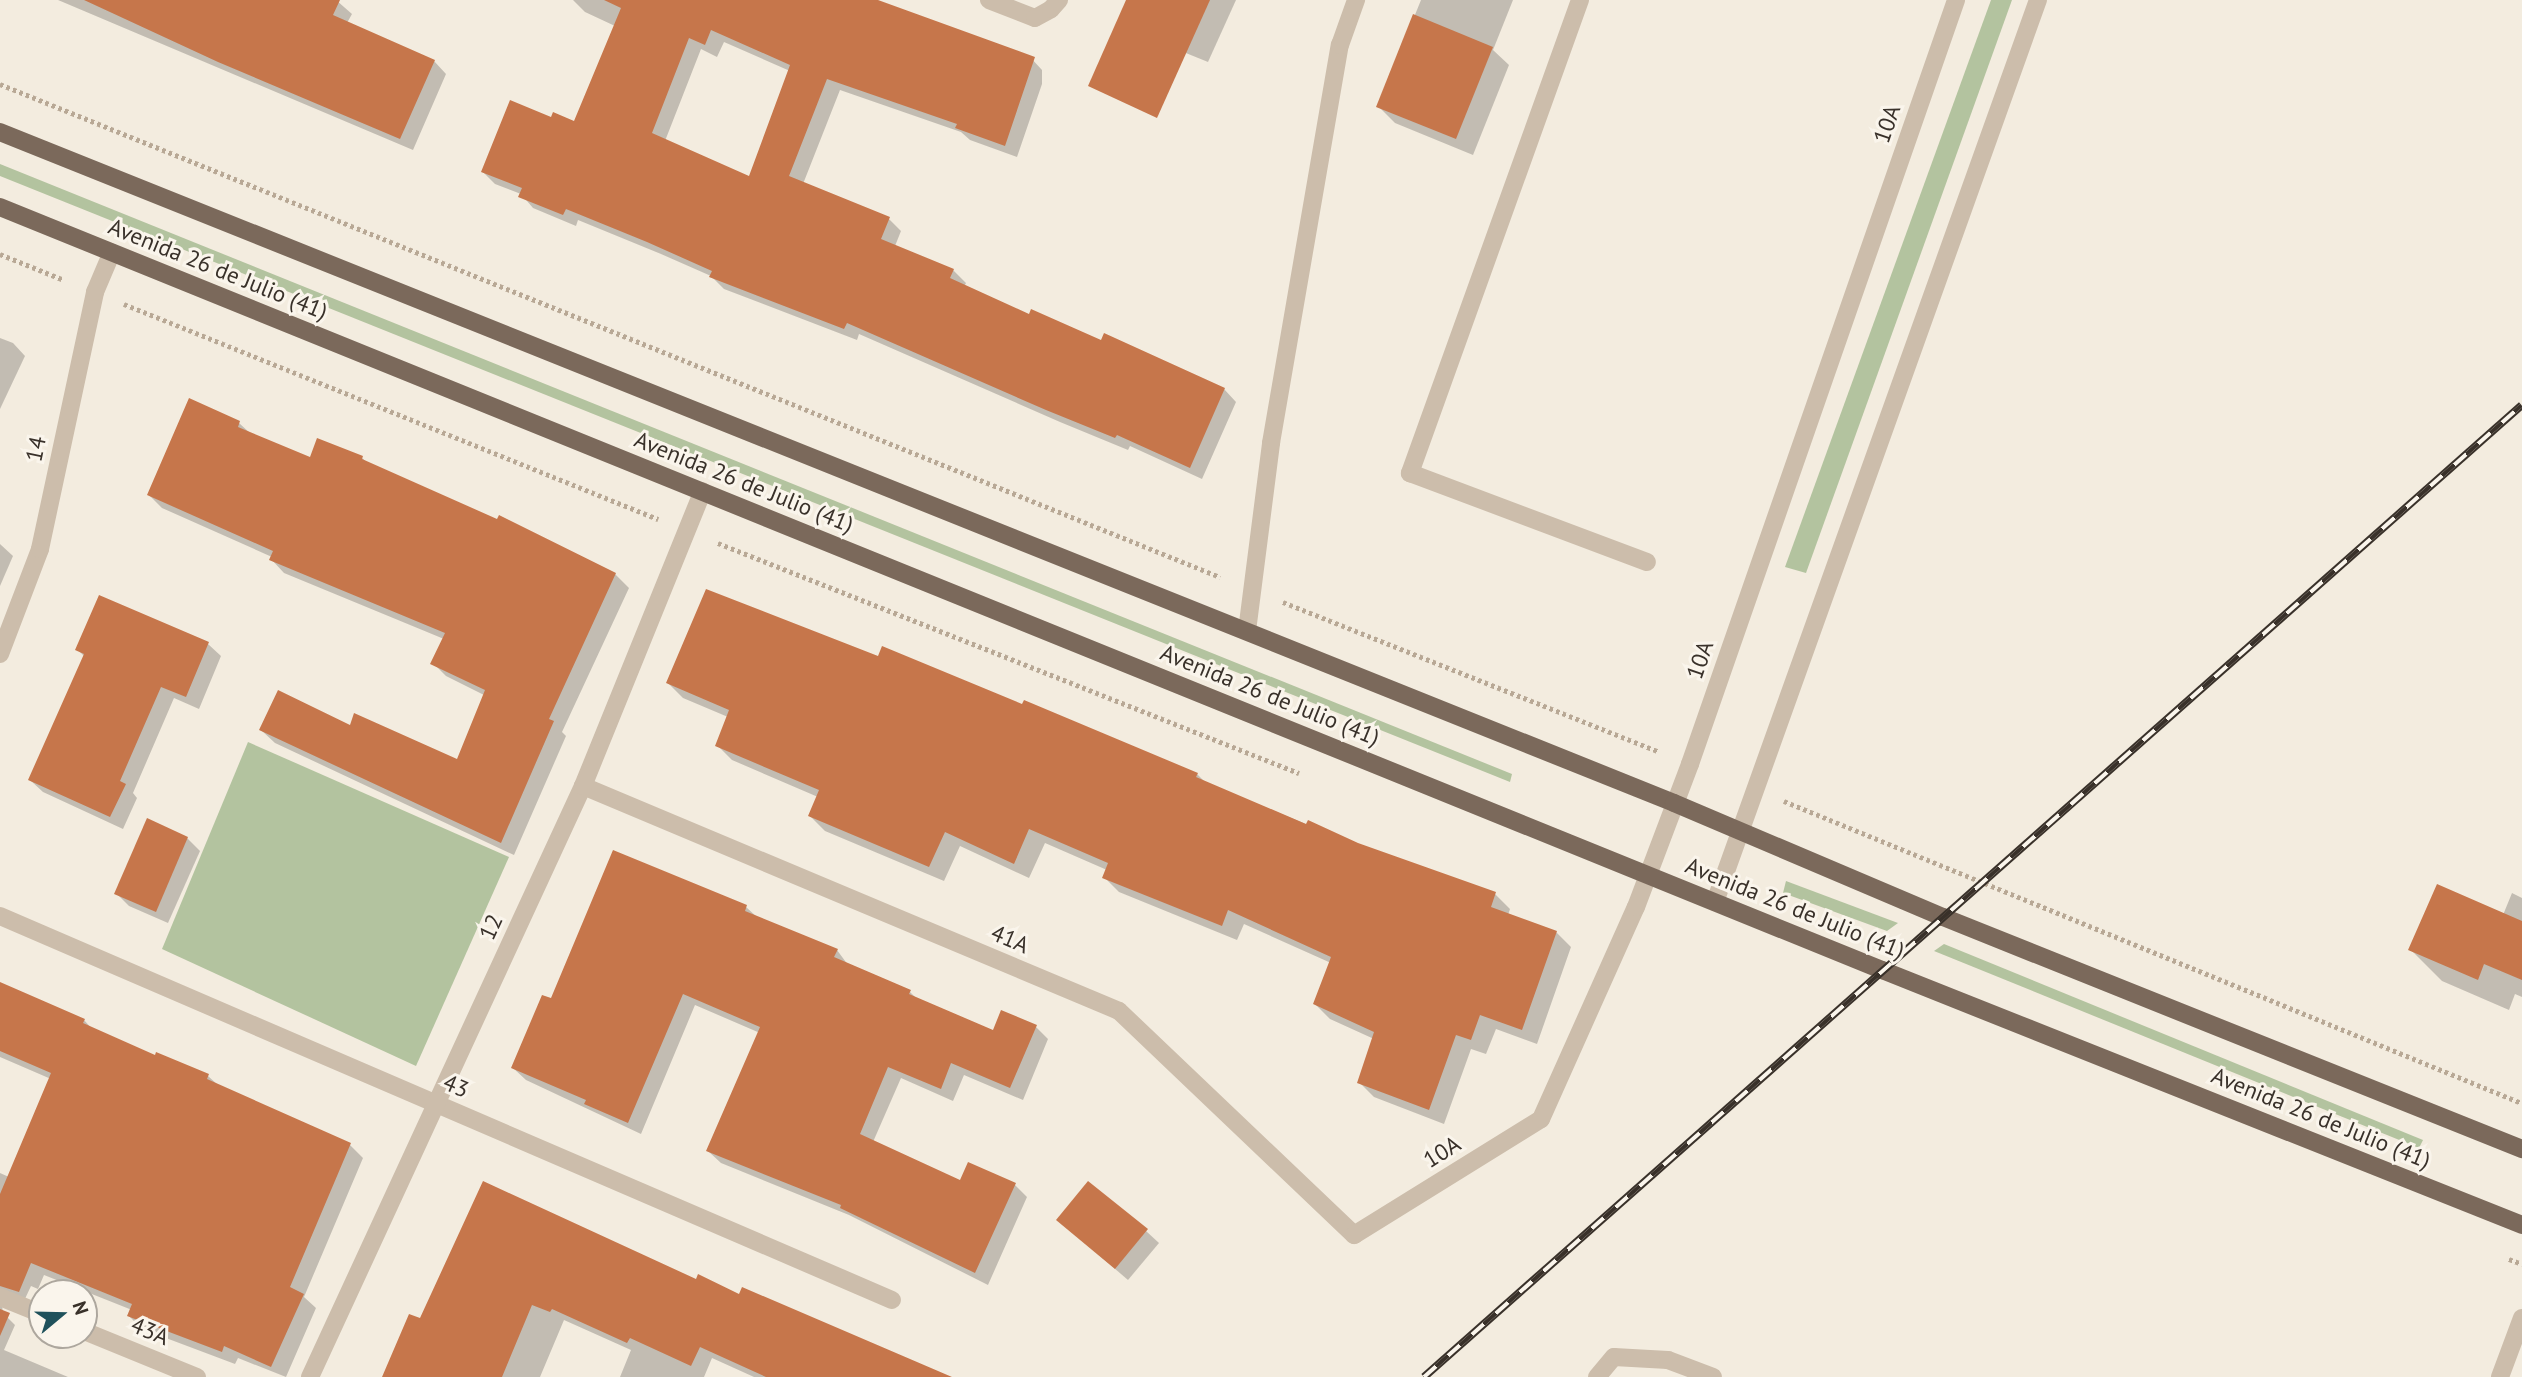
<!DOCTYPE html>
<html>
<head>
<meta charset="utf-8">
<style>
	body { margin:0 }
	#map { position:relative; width:2522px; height:1377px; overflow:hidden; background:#f3ecdf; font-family:"PT Sans",sans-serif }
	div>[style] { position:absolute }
	.green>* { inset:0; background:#b3c39f }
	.shadow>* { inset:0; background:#0003 }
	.building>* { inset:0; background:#c6764b }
	.path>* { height:4.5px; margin-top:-2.25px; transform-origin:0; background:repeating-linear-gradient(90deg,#b8a895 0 3.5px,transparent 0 7px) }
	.minor>* { height:18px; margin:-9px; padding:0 9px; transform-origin:9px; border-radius:9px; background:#ccbdab }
	.major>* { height:18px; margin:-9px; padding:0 9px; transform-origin:9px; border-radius:9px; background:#7b695b }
	.rail>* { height:8px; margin-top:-4px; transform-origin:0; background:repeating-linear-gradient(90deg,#faf5ec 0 16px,#39312a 0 32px); box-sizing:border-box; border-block:2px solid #39312a }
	span { translate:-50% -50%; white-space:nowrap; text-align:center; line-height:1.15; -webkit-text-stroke:6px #faf5ec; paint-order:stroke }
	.street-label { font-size:23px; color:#39312a }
	.north { position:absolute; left:28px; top:1279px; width:70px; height:70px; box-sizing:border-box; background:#faf5ec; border:2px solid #ada79e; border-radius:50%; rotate:71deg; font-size:19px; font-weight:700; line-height:28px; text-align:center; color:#39312a }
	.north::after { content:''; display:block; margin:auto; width:24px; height:32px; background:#1f515b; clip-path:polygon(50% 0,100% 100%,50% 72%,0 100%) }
</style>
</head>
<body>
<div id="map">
	<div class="green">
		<div style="clip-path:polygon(1991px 0,2012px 0,1806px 573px,1785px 567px)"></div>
		<div style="clip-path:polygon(0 164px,1512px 774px,1510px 782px,0 176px)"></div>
		<div style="clip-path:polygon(248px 742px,509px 857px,416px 1066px,162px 949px)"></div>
		<div style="clip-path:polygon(1786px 881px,1898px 923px,1887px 931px,1783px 893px)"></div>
		<div style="clip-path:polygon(1944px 944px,2423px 1140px,2419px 1148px,1934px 951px)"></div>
	</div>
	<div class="shadow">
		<div style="clip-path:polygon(58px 0,336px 0,352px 14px,347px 23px,434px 61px,446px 74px,413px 150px)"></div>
		<div style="clip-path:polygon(evenodd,573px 0,870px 0,1030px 57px,1042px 70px,1042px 84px,1017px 157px,970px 140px,961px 132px,840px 90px,803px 184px,889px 219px,901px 231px,895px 246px,953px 270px,966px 283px,964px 287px,1030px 317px,1224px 389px,1236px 402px,1202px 479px,1130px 446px,1128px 450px,1060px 422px,859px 334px,857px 340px,724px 289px,711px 276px,661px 254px,578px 220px,576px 226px,533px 208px,521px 194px,495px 184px,483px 172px,575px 123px,615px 26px,585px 12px,573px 0,724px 42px,790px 71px,750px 178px,665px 141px,701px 49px,717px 57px,724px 42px)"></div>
		<div style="clip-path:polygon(1128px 0,1236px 0,1208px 62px,1139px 34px)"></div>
		<div style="clip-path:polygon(1421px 0,1513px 0,1493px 50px,1509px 65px,1473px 155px,1395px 123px,1378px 106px)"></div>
		<div style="clip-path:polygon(0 338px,13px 343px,25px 356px,0 409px)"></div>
		<div style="clip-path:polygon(239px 423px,251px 434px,311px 460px,362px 458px,369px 464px,615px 574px,629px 588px,562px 732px,566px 736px,514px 855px,275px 743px,261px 730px,458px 761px,484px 695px,446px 676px,433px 663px,444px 639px,284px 573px,271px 559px,272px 557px,162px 508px,149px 495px)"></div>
		<div style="clip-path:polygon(0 544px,13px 556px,0 586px)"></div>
		<div style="clip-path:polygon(208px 644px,221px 656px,199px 709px,174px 698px,133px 793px,137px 798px,123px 829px,43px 792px,30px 780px,84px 656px,78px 650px)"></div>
		<div style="clip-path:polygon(878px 658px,1197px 774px,1206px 783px,1357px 845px,1495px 894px,1510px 909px,1508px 915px,1556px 932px,1571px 947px,1537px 1044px,1496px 1029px,1486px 1054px,1471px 1049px,1444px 1124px,1374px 1097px,1359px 1082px,1374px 1039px,1330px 1019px,1315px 1004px,1331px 963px,1244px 924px,1237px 940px,1119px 892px,1104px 877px,1107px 870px,1045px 843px,1029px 878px,960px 846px,944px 881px,825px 831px,810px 816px,818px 797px,732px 760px,717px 745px,728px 717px,683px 698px,668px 683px)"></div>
		<div style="clip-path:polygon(187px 838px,200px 851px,168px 923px,129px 906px,116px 893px)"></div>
		<div style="clip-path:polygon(2512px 893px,2522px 898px,2522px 997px,2515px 994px,2509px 1010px,2442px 981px,2411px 950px,2503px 915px)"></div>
		<div style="clip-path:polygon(746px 907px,758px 918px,837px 950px,848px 965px,910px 992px,918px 1000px,994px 1032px,1036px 1027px,1048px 1039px,1023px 1100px,964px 1075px,953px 1101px,901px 1078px,873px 1142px,961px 1182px,1015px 1185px,1027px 1197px,988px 1285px,849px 1215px,721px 1163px,708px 1151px,760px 1033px,695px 1005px,641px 1134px,526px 1080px,513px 1068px,552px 1001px)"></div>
		<div style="clip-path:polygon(0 984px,84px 1020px,93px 1030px,156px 1057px,157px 1054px,208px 1076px,219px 1086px,350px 1145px,363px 1158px,304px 1297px,316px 1308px,286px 1377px,238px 1358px,235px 1364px,142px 1329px,129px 1316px,132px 1310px,44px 1275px,38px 1289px,31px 1286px,24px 1301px,2px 1305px,3px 1313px,15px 1325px,4px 1350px,68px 1377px,0 1377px,0 1173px,9px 1177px,51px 1079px,0 1057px)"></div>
		<div style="clip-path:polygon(484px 1184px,909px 1377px,754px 1377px,712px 1358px,704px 1377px,620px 1377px,631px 1350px,564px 1320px,540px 1377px,384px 1377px,420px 1320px)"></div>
		<div style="clip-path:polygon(1058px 1220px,1146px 1231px,1159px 1243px,1128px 1280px)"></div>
	</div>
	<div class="building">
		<div style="clip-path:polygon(84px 0,340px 0,333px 15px,435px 60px,400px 139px,218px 62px)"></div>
		<div style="clip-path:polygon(evenodd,604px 0,878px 0,1035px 57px,1005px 146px,955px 128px,957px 124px,827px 79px,789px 176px,890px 217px,881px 239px,954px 269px,950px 278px,1029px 314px,1031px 309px,1101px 340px,1104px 333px,1225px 388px,1190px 468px,1117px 435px,1115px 438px,1046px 410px,847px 323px,844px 329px,709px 277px,712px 271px,647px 242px,566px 209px,563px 215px,518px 197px,522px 188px,481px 172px,510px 100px,551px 117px,553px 112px,574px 121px,621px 8px,604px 0,711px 30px,790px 65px,749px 176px,652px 133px,689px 38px,705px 45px,711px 30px)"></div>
		<div style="clip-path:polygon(1126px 0,1210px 0,1157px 118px,1088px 86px)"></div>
		<div style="clip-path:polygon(1413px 14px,1493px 47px,1456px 139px,1376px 107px)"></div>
		<div style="clip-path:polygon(189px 398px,240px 421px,238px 427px,310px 457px,317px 438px,363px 456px,362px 459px,497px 519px,499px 515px,616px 573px,549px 719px,554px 721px,501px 843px,259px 730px,278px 690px,350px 725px,354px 713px,457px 759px,485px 690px,430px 664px,445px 633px,269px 560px,273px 551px,147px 495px)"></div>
		<div style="clip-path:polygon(706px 589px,878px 656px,882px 646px,1022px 704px,1024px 700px,1198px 773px,1196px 777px,1306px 824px,1308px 820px,1358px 843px,1496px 892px,1491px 907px,1557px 931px,1522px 1030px,1480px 1015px,1471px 1040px,1456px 1035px,1429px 1110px,1357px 1083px,1374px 1032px,1313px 1004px,1331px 957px,1228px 910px,1222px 926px,1102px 878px,1108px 863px,1029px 829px,1014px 864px,945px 832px,929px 867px,808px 816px,819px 790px,715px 746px,729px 710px,666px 683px)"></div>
		<div style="clip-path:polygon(99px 595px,209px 642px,186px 697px,161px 687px,120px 781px,126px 784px,110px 817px,28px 780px,84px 654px,75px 650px)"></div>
		<div style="clip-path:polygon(147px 818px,188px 837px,156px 912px,114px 894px)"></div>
		<div style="clip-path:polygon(613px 850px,747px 905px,745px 911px,838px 949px,834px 957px,911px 990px,909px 994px,993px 1030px,1001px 1010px,1037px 1025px,1010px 1088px,951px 1063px,941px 1089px,888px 1067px,860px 1134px,960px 1180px,968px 1162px,1016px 1183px,975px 1273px,840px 1208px,841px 1205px,706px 1151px,760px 1027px,683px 994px,628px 1123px,584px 1104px,586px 1100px,511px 1068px,542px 995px,551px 998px)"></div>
		<div style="clip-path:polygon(2437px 884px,2522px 921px,2522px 980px,2484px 964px,2478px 980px,2408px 950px)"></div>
		<div style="clip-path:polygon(0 982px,85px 1019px,83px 1023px,155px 1055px,156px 1052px,209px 1074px,207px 1079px,351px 1143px,290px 1287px,304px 1294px,271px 1367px,224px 1346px,222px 1352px,127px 1316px,132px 1304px,31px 1263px,19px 1292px,0 1286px,0 1194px,51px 1073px,0 1051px)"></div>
		<div style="clip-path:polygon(483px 1181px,696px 1279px,698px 1274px,739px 1294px,742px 1287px,952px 1377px,766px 1377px,700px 1347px,691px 1366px,630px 1338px,627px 1343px,552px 1309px,550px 1312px,532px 1305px,502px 1377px,382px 1377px,409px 1314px,420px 1318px)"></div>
		<div style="clip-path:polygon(1088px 1181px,1148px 1229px,1115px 1269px,1056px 1220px)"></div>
		<div style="clip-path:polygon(0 1309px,10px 1313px,0 1336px)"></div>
	</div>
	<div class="path">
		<div style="left:0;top:84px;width:1316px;rotate:22deg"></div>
		<div style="left:0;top:254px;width:69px;rotate:22.1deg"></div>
		<div style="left:124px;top:304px;width:576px;rotate:21.93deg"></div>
		<div style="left:718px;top:543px;width:625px;rotate:21.6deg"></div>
		<div style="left:1283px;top:602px;width:405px;rotate:21.7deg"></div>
		<div style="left:1784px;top:801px;width:797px;rotate:22.26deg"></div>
		<div style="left:2509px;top:1259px;width:14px;rotate:21deg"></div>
	</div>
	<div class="minor">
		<div style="left:989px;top:0;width:49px;rotate:21.4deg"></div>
		<div style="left:1035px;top:18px;width:18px;rotate:-29deg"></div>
		<div style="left:1051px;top:9px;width:12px;rotate:-48deg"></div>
		<div style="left:1580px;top:0;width:503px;rotate:109.77deg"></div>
		<div style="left:1410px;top:473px;width:253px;rotate:20.6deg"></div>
		<div style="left:1247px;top:631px;width:190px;rotate:-82.7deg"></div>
		<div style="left:1271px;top:443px;width:404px;rotate:-80.2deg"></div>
		<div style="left:1340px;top:45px;width:48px;rotate:-70.4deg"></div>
		<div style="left:0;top:654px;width:112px;rotate:-69.1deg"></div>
		<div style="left:40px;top:549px;width:263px;rotate:-77.9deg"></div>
		<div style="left:95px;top:292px;width:43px;rotate:-67deg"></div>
		<div style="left:583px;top:786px;width:581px;rotate:22.77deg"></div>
		<div style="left:1119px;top:1011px;width:325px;rotate:43.6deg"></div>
		<div style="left:1354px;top:1235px;width:220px;rotate:-31.8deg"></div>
		<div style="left:1541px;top:1119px;width:232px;rotate:-65.9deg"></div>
		<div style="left:1636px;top:907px;width:153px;rotate:-69.3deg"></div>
		<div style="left:1690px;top:764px;width:809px;rotate:-70.8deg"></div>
		<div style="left:1715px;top:902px;width:958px;rotate:-70.3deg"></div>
		<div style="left:0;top:916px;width:971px;rotate:23.29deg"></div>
		<div style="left:0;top:1297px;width:45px;rotate:22deg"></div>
		<div style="left:84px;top:1331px;width:122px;rotate:22.2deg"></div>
		<div style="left:310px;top:1377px;width:651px;rotate:-65.21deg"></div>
		<div style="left:583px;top:786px;width:318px;rotate:-67.9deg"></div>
		<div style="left:1597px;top:1377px;width:26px;rotate:-50deg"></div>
		<div style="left:1614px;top:1357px;width:54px;rotate:3.2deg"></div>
		<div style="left:1668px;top:1360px;width:48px;rotate:20.7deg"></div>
		<div style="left:2500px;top:1377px;width:63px;rotate:-69.6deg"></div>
	</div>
	<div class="major">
		<div style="left:0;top:132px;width:1803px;rotate:21.84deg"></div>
		<div style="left:1674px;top:803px;width:292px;rotate:23deg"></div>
		<div style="left:1943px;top:917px;width:624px;rotate:21.84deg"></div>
		<div style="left:0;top:207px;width:2031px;rotate:22.07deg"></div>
		<div style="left:1882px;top:970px;width:689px;rotate:21.72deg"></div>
	</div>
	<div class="rail">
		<div style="left:1424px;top:1377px;width:1466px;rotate:-41.52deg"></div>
	</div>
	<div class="street-label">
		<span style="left:1887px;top:124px;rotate:-71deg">10A</span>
		<span style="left:218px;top:269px;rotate:22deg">Avenida 26 de Julio (41)</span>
		<span style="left:36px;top:449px;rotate:-78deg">14</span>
		<span style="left:744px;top:482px;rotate:22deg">Avenida 26 de Julio (41)</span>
		<span style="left:1700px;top:660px;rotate:-71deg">10A</span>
		<span style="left:1270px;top:695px;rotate:22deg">Avenida 26 de Julio (41)</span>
		<span style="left:1795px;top:908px;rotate:22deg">Avenida 26 de Julio (41)</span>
		<span style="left:491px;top:927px;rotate:-65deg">12</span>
		<span style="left:1010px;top:939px;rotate:23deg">41A</span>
		<span style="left:456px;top:1086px;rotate:23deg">43</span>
		<span style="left:2321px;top:1118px;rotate:22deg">Avenida 26 de Julio (41)</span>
		<span style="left:1442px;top:1152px;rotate:-32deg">10A</span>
		<span style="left:150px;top:1331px;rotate:22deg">43A</span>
	</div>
	<div class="north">N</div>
</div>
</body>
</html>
